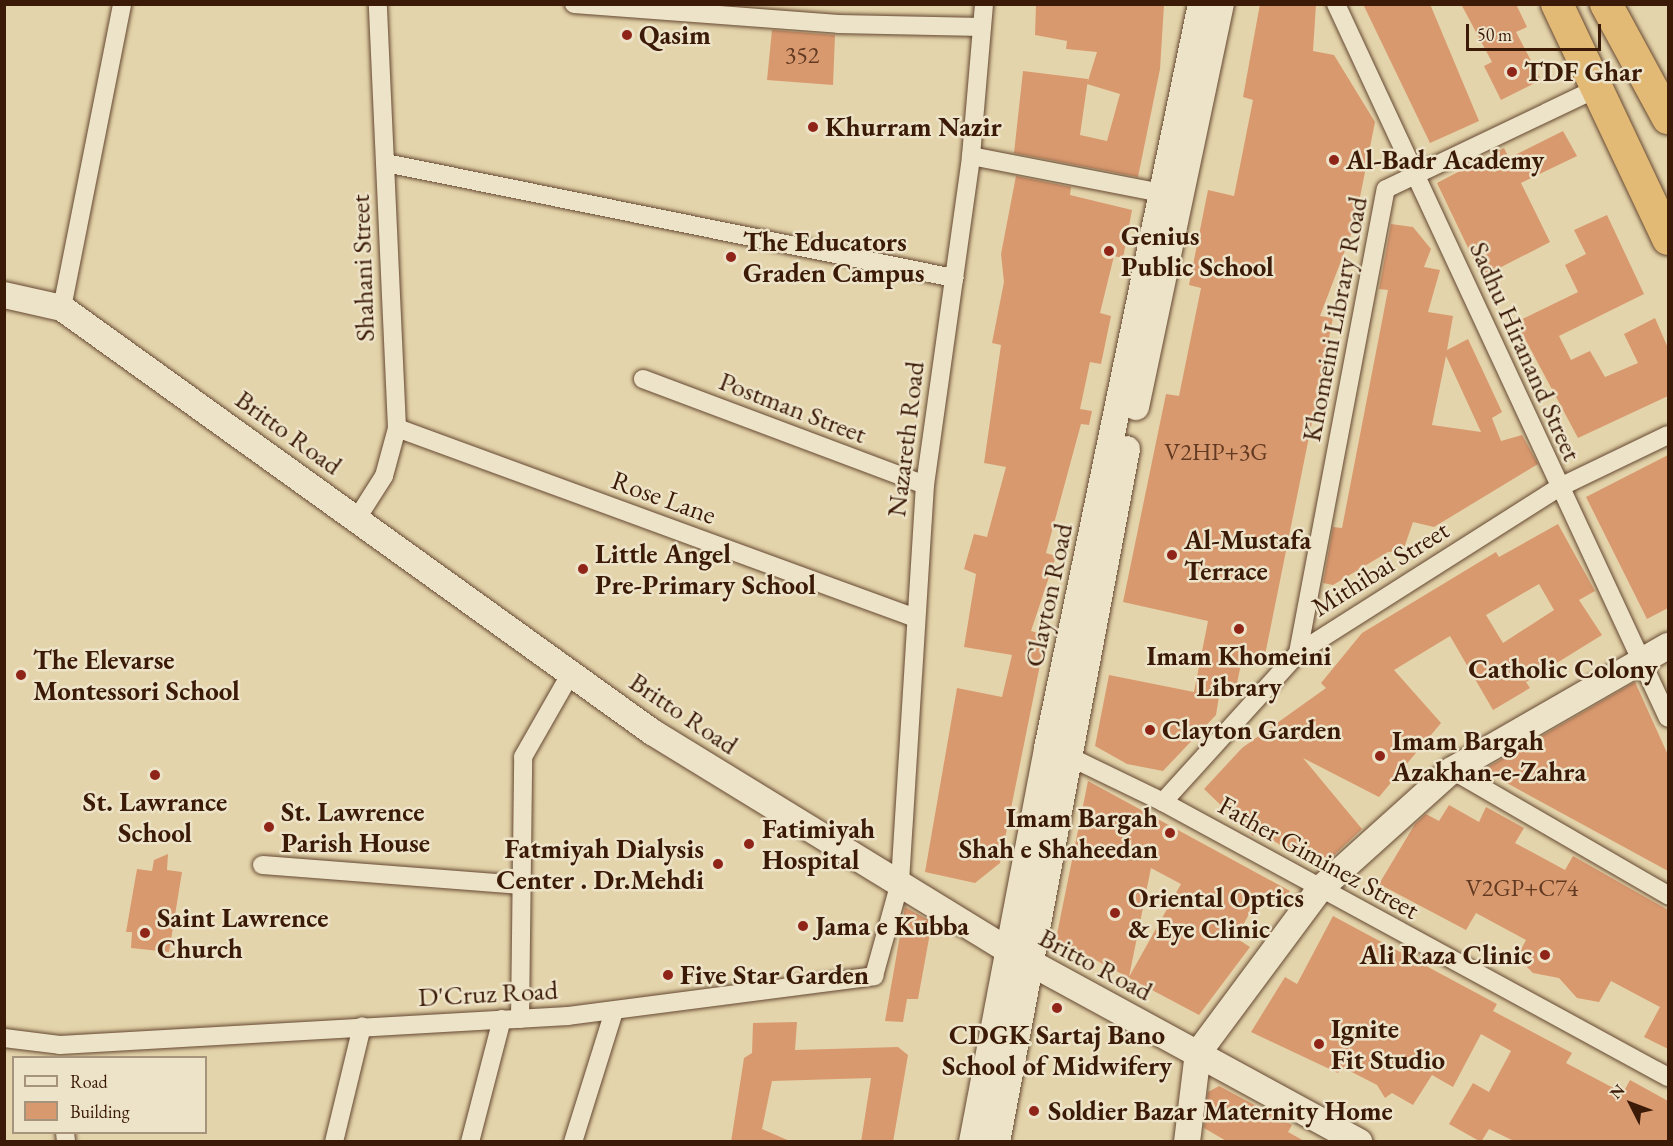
<!DOCTYPE html>
<html>
<head>
<meta charset="utf-8">
<style>
	body { margin:0 }
	#map { position:relative; width:1673px; height:1146px; overflow:hidden; background:#e4d4ab; font-family:"EB Garamond",serif }
	div>[style] { position:absolute }
	.building>* { inset:0; background:#d9996f }
	.roads { filter:drop-shadow(0 0 2px #654831) drop-shadow(0 0 2px #654831) }
	.street>* { height:18px; margin:-9px; padding:0 9px; transform-origin:9px; border-radius:9px; background:#ede3c8 }
	.secondary>* { height:26px; margin:-13px; padding:0 13px; transform-origin:13px; border-radius:13px; background:#ede3c8 }
	.highway>* { height:32px; margin:-16px; padding:0 16px; transform-origin:16px; border-radius:16px; background:#e2ba76 }
	.dots>* { width:16px; height:16px; translate:-50% -50%; box-sizing:border-box; border:3px solid #ede3c8; border-radius:50% }
	span { translate:-50% -50%; white-space:nowrap; text-align:center; line-height:1.15; -webkit-text-stroke:5px #ede3c8; paint-order:stroke }
	.number-label { font-size:24px; color:#623a22 }
	.number-label span { -webkit-text-stroke-width:0 }
	.poi-label { font-size:27px; color:#3b1a08; font-weight:700 }
	.left { translate:0 -50%; text-align:left }
	.right { translate:-100% -50%; text-align:right }
	.street-label { font-size:27px; color:#3b1a08 }
	.neighbourhood-label { font-size:28px; color:#3b1a08; font-weight:700 }
	.frame { position:absolute; inset:0; border:6px solid #3b1a08; pointer-events:none }
	.legend { position:absolute; left:12px; top:1056px; width:195px; height:78px; box-sizing:border-box; background:#ede3c8; border:2px solid #a6937b; margin:0; padding:8px 10px; list-style:none; font-size:18px; color:#3b1a08 }
	.legend li { display:flex; align-items:center; gap:12px; height:30px }
	.legend b { width:30px; border:2px solid #a6937b }
	.north { position:absolute; left:1601px; top:1074px; width:60px; height:60px; -webkit-text-stroke:4px #ede3c8; paint-order:stroke; rotate:312deg; font-size:16px; font-weight:700; line-height:24px; text-align:center; color:#3b1a08 }
	.north::after { content:''; display:block; margin:auto; width:21px; height:27px; background:#3b1a08; clip-path:polygon(50% 0,100% 100%,50% 72%,0 100%) }
	.scale { position:absolute; left:1466px; top:24px; width:135px; height:27px; box-sizing:border-box; border:3px solid #3b1a08; border-top:0; padding-left:8px; font-size:18px; line-height:21px; white-space:nowrap; color:#3b1a08; -webkit-text-stroke:4px #ede3c8; paint-order:stroke }
</style>
</head>
<body>
<div id="map">
	<div class="building">
		<div style="clip-path:polygon(1036px 4px,1164px 5px,1160px 69px,1138px 177px,1014px 153px,1023px 71px,1088px 79px,1080px 135px,1107px 141px,1120px 94px,1087px 84px,1097px 52px,1066px 49px,1067px 41px,1035px 35px)"></div>
		<div style="clip-path:polygon(1260px 4px,1316px 4px,1313px 51px,1334px 55px,1375px 122px,1354px 227px,1320px 316px,1333px 318px,1263px 665px,1242px 659px,1235px 693px,1220px 690px,1216px 715px,1163px 771px,1127px 764px,1095px 746px,1109px 675px,1194px 692px,1208px 621px,1123px 602px,1166px 394px,1179px 396px,1201px 288px,1189px 285px,1208px 190px,1234px 196px,1253px 100px,1243px 97px)"></div>
		<div style="clip-path:polygon(1363px 4px,1430px 4px,1479px 121px,1430px 143px)"></div>
		<div style="clip-path:polygon(1461px 4px,1516px 4px,1527px 27px,1516px 32px,1541px 80px,1501px 100px,1484px 66px,1492px 62px)"></div>
		<div style="clip-path:polygon(772px 30px,835px 35px,833px 85px,767px 80px)"></div>
		<div style="clip-path:polygon(1563px 131px,1577px 156px,1521px 183px,1550px 242px,1482px 277px,1437px 183px,1504px 148px,1509px 158px)"></div>
		<div style="clip-path:polygon(1016px 176px,1071px 187px,1070px 195px,1132px 210px,1123px 258px,1114px 256px,1100px 313px,1111px 316px,1101px 364px,1090px 362px,1080px 409px,1092px 411px,1089px 425px,1081px 424px,1046px 553px,1056px 556px,1031px 631px,1046px 635px,1000px 863px,975px 883px,925px 872px,957px 688px,1002px 697px,1012px 655px,964px 647px,976px 574px,964px 569px,974px 534px,987px 537px,1006px 467px,984px 463px,1001px 345px,992px 343px,1004px 282px,1001px 254px)"></div>
		<div style="clip-path:polygon(1607px 215px,1644px 294px,1559px 336px,1571px 360px,1590px 351px,1605px 377px,1638px 363px,1624px 334px,1655px 318px,1668px 348px,1668px 396px,1578px 438px,1516px 322px,1578px 292px,1565px 265px,1586px 254px,1574px 230px)"></div>
		<div style="clip-path:polygon(evenodd,1391px 224px,1413px 227px,1431px 249px,1424px 267px,1440px 270px,1428px 312px,1453px 316px,1447px 350px,1468px 339px,1502px 412px,1492px 418px,1501px 441px,1522px 435px,1538px 464px,1434px 527px,1413px 522px,1403px 551px,1388px 552px,1333px 585px,1323px 583px,1333px 527px,1342px 528px,1388px 290px,1379px 289px,1391px 224px,1446px 356px,1481px 432px,1432px 425px,1446px 356px)"></div>
		<div style="clip-path:polygon(1668px 455px,1668px 608px,1647px 619px,1586px 497px)"></div>
		<div style="clip-path:polygon(evenodd,1558px 524px,1595px 591px,1579px 600px,1602px 635px,1526px 682px,1530px 688px,1493px 710px,1450px 636px,1394px 670px,1441px 723px,1379px 797px,1303px 758px,1362px 829px,1319px 869px,1258px 831px,1253px 836px,1204px 789px,1242px 748px,1326px 688px,1321px 683px,1362px 633px,1496px 552px,1499px 557px,1558px 524px,1539px 584px,1554px 610px,1503px 643px,1486px 615px,1539px 584px)"></div>
		<div style="clip-path:polygon(1635px 682px,1668px 755px,1668px 871px,1483px 770px)"></div>
		<div style="clip-path:polygon(evenodd,1088px 781px,1290px 891px,1281px 904px,1261px 892px,1236px 938px,1250px 947px,1199px 1015px,1056px 939px,1088px 781px,1151px 868px,1181px 884px,1129px 977px,1151px 868px)"></div>
		<div style="clip-path:polygon(1449px 805px,1479px 822px,1486px 807px,1524px 828px,1515px 843px,1565px 870px,1573px 856px,1668px 910px,1668px 1049px,1644px 1037px,1660px 1007px,1611px 981px,1599px 1002px,1577px 998px,1559px 978px,1533px 973px,1517px 957px,1526px 940px,1476px 913px,1466px 930px,1379px 884px,1415px 824px,1426px 814px,1439px 821px)"></div>
		<div style="clip-path:polygon(168px 854px,167px 870px,182px 872px,169px 952px,131px 948px,132px 932px,126px 932px,137px 869px,152px 871px,154px 860px)"></div>
		<div style="clip-path:polygon(905px 907px,932px 922px,918px 999px,907px 999px,903px 1022px,885px 1021px)"></div>
		<div style="clip-path:polygon(1333px 916px,1497px 1004px,1493px 1011px,1572px 1053px,1566px 1063px,1623px 1093px,1630px 1080px,1668px 1101px,1668px 1142px,1516px 1142px,1489px 1129px,1481px 1142px,1449px 1124px,1473px 1083px,1489px 1092px,1511px 1051px,1481px 1034px,1453px 1087px,1432px 1075px,1413px 1105px,1392px 1093px,1385px 1098px,1377px 1085px,1342px 1067px,1338px 1073px,1251px 1032px,1285px 977px,1297px 984px)"></div>
		<div style="clip-path:polygon(797px 1022px,795px 1050px,898px 1047px,908px 1055px,893px 1142px,861px 1142px,871px 1078px,772px 1081px,762px 1129px,792px 1142px,731px 1142px,744px 1058px,752px 1053px,753px 1023px)"></div>
		<div style="clip-path:polygon(1219px 1086px,1292px 1125px,1288px 1132px,1306px 1142px,1228px 1142px,1204px 1128px,1208px 1092px)"></div>
	</div>
	<div class="roads">
		<div class="street">
			<div style="left:574px;top:4px;width:265px;rotate:4.3deg"></div>
			<div style="left:838px;top:24px;width:144px;rotate:1.2deg"></div>
			<div style="left:1336px;top:4px;width:787px;rotate:65.06deg"></div>
			<div style="left:971px;top:156px;width:195px;rotate:11deg"></div>
			<div style="left:386px;top:163px;width:580px;rotate:11.45deg"></div>
			<div style="left:62px;top:308px;width:310px;rotate:-78.8deg"></div>
			<div style="left:643px;top:379px;width:301px;rotate:20.6deg"></div>
			<div style="left:397px;top:428px;width:550px;rotate:20.12deg"></div>
			<div style="left:356px;top:520px;width:52px;rotate:-57.5deg"></div>
			<div style="left:384px;top:476px;width:50px;rotate:-74.8deg"></div>
			<div style="left:397px;top:428px;width:424px;rotate:-92.6deg"></div>
			<div style="left:1298px;top:653px;width:472px;rotate:-79.3deg"></div>
			<div style="left:1386px;top:189px;width:233px;rotate:-25.5deg"></div>
			<div style="left:1068px;top:756px;width:106px;rotate:25.8deg"></div>
			<div style="left:1163px;top:802px;width:575px;rotate:28.57deg"></div>
			<div style="left:1452px;top:770px;width:250px;rotate:30.1deg"></div>
			<div style="left:1163px;top:802px;width:201px;rotate:-47.8deg"></div>
			<div style="left:1298px;top:653px;width:308px;rotate:-32.4deg"></div>
			<div style="left:1558px;top:488px;width:122px;rotate:-25.7deg"></div>
			<div style="left:262px;top:865px;width:261px;rotate:4.4deg"></div>
			<div style="left:520px;top:1019px;width:262px;rotate:-89.3deg"></div>
			<div style="left:523px;top:757px;width:99px;rotate:-60.3deg"></div>
			<div style="left:4px;top:1038px;width:56px;rotate:7.1deg"></div>
			<div style="left:60px;top:1045px;width:509px;rotate:-3.27deg"></div>
			<div style="left:568px;top:1016px;width:309px;rotate:-7.4deg"></div>
			<div style="left:874px;top:976px;width:98px;rotate:-74.5deg"></div>
			<div style="left:900px;top:882px;width:398px;rotate:-86.4deg"></div>
			<div style="left:925px;top:485px;width:332px;rotate:-82deg"></div>
			<div style="left:971px;top:156px;width:153px;rotate:-85.1deg"></div>
			<div style="left:65px;top:1132px;width:10px;rotate:84deg"></div>
			<div style="left:334px;top:1142px;width:119px;rotate:-76.4deg"></div>
			<div style="left:470px;top:1142px;width:127px;rotate:-75.4deg"></div>
			<div style="left:573px;top:1142px;width:137px;rotate:-72.6deg"></div>
		</div>
		<div class="secondary">
			<div style="left:4px;top:295px;width:59px;rotate:12.6deg"></div>
			<div style="left:62px;top:308px;width:727px;rotate:35.7deg"></div>
			<div style="left:652px;top:732px;width:419px;rotate:31.5deg"></div>
			<div style="left:1009px;top:951px;width:399px;rotate:28.6deg"></div>
			<div style="left:1136px;top:407px;width:412px;rotate:-78.1deg"></div>
			<div style="left:972px;top:1142px;width:401px;rotate:-79.2deg"></div>
			<div style="left:1047px;top:748px;width:760px;rotate:-78.31deg"></div>
			<div style="left:997px;top:1142px;width:705px;rotate:-79.38deg"></div>
			<div style="left:1187px;top:1142px;width:90px;rotate:-83deg"></div>
			<div style="left:1198px;top:1053px;width:204px;rotate:-53.4deg"></div>
			<div style="left:1320px;top:889px;width:178px;rotate:-42deg"></div>
			<div style="left:1452px;top:770px;width:249px;rotate:-29.9deg"></div>
		</div>
		<div class="highway">
			<div style="left:1557px;top:4px;width:260px;rotate:64.7deg"></div>
			<div style="left:1606px;top:4px;width:130px;rotate:61.5deg"></div>
		</div>
	</div>
	<div class="dots">
		<div style="left:627px;top:35px;background:#8f2418"></div>
		<div style="left:1512px;top:72px;background:#8f2418"></div>
		<div style="left:813px;top:127px;background:#8f2418"></div>
		<div style="left:1334px;top:160px;background:#8f2418"></div>
		<div style="left:1109px;top:251px;background:#8f2418"></div>
		<div style="left:731px;top:257px;background:#8f2418"></div>
		<div style="left:1172px;top:555px;background:#8f2418"></div>
		<div style="left:583px;top:569px;background:#8f2418"></div>
		<div style="left:1239px;top:629px;background:#8f2418"></div>
		<div style="left:21px;top:675px;background:#8f2418"></div>
		<div style="left:1150px;top:730px;background:#8f2418"></div>
		<div style="left:1380px;top:756px;background:#8f2418"></div>
		<div style="left:155px;top:775px;background:#8f2418"></div>
		<div style="left:269px;top:827px;background:#8f2418"></div>
		<div style="left:1170px;top:833px;background:#8f2418"></div>
		<div style="left:749px;top:844px;background:#8f2418"></div>
		<div style="left:718px;top:864px;background:#8f2418"></div>
		<div style="left:1115px;top:913px;background:#8f2418"></div>
		<div style="left:803px;top:926px;background:#8f2418"></div>
		<div style="left:145px;top:933px;background:#8f2418"></div>
		<div style="left:1545px;top:955px;background:#8f2418"></div>
		<div style="left:668px;top:975px;background:#8f2418"></div>
		<div style="left:1057px;top:1008px;background:#8f2418"></div>
		<div style="left:1319px;top:1044px;background:#8f2418"></div>
		<div style="left:1034px;top:1111px;background:#8f2418"></div>
	</div>
	<div class="number-label">
		<span style="left:802px;top:55px">352</span>
		<span style="left:1216px;top:452px">V2HP+3G</span>
		<span style="left:1522px;top:888px">V2GP+C74</span>
	</div>
	<div class="poi-label">
		<span class="left" style="left:639px;top:35px">Qasim</span>
		<span class="left" style="left:1524px;top:72px">TDF Ghar</span>
		<span class="left" style="left:825px;top:127px">Khurram Nazir</span>
		<span class="left" style="left:1346px;top:160px">Al-Badr Academy</span>
		<span class="left" style="left:1121px;top:251px">Genius<br>Public School</span>
		<span class="left" style="left:743px;top:257px">The Educators<br>Graden Campus</span>
		<span class="left" style="left:1184px;top:555px">Al-Mustafa<br>Terrace</span>
		<span class="left" style="left:595px;top:569px">Little Angel<br>Pre-Primary School</span>
		<span style="left:1239px;top:671px">Imam Khomeini<br>Library</span>
		<span class="left" style="left:33px;top:675px">The Elevarse<br>Montessori School</span>
		<span class="left" style="left:1162px;top:730px">Clayton Garden</span>
		<span class="left" style="left:1392px;top:756px">Imam Bargah<br>Azakhan-e-Zahra</span>
		<span style="left:155px;top:817px">St. Lawrance<br>School</span>
		<span class="left" style="left:281px;top:827px">St. Lawrence<br>Parish House</span>
		<span class="right" style="left:1158px;top:833px">Imam Bargah<br>Shah e Shaheedan</span>
		<span class="left" style="left:762px;top:844px">Fatimiyah<br>Hospital</span>
		<span class="right" style="left:704px;top:864px">Fatmiyah Dialysis<br>Center . Dr.Mehdi</span>
		<span class="left" style="left:1128px;top:913px">Oriental Optics<br>&amp; Eye Clinic</span>
		<span class="left" style="left:157px;top:933px">Saint Lawrence<br>Church</span>
		<span class="left" style="left:815px;top:926px">Jama e Kubba</span>
		<span class="right" style="left:1532px;top:955px">Ali Raza Clinic</span>
		<span class="left" style="left:680px;top:975px">Five Star Garden</span>
		<span class="left" style="left:1331px;top:1044px">Ignite<br>Fit Studio</span>
		<span style="left:1057px;top:1050px">CDGK Sartaj Bano<br>School of Midwifery</span>
		<span class="left" style="left:1048px;top:1111px">Soldier Bazar Maternity Home</span>
	</div>
	<div class="street-label">
		<span style="left:362px;top:268px;rotate:-92deg">Shahani Street</span>
		<span style="left:1334px;top:319px;rotate:-79deg">Khomeini Library Road</span>
		<span style="left:1526px;top:351px;rotate:66deg">Sadhu Hiranand Street</span>
		<span style="left:793px;top:407px;rotate:21deg">Postman Street</span>
		<span style="left:289px;top:432px;rotate:36deg">Britto Road</span>
		<span style="left:905px;top:439px;rotate:-83deg">Nazareth Road</span>
		<span style="left:664px;top:497px;rotate:20deg">Rose Lane</span>
		<span style="left:1380px;top:568px;rotate:-32deg">Mithibai Street</span>
		<span style="left:1048px;top:595px;rotate:-78deg">Clayton Road</span>
		<span style="left:684px;top:713px;rotate:34deg">Britto Road</span>
		<span style="left:1319px;top:857px;rotate:29deg">Father Giminez Street</span>
		<span style="left:1096px;top:964px;rotate:28deg">Britto Road</span>
		<span style="left:488px;top:993px;rotate:-3deg">D'Cruz Road</span>
	</div>
	<div class="neighbourhood-label">
		<span style="left:1563px;top:668px">Catholic Colony</span>
	</div>
	<div class="frame"></div>
	<ul class="legend">
	<li><b style="height:8px;background:#ede3c8"></b>Road</li>
	<li><b style="height:16px;background:#d9996f"></b>Building</li>
	</ul>
	<div class="north">N</div>
	<div class="scale">50 m</div>
</div>
</body>
</html>
